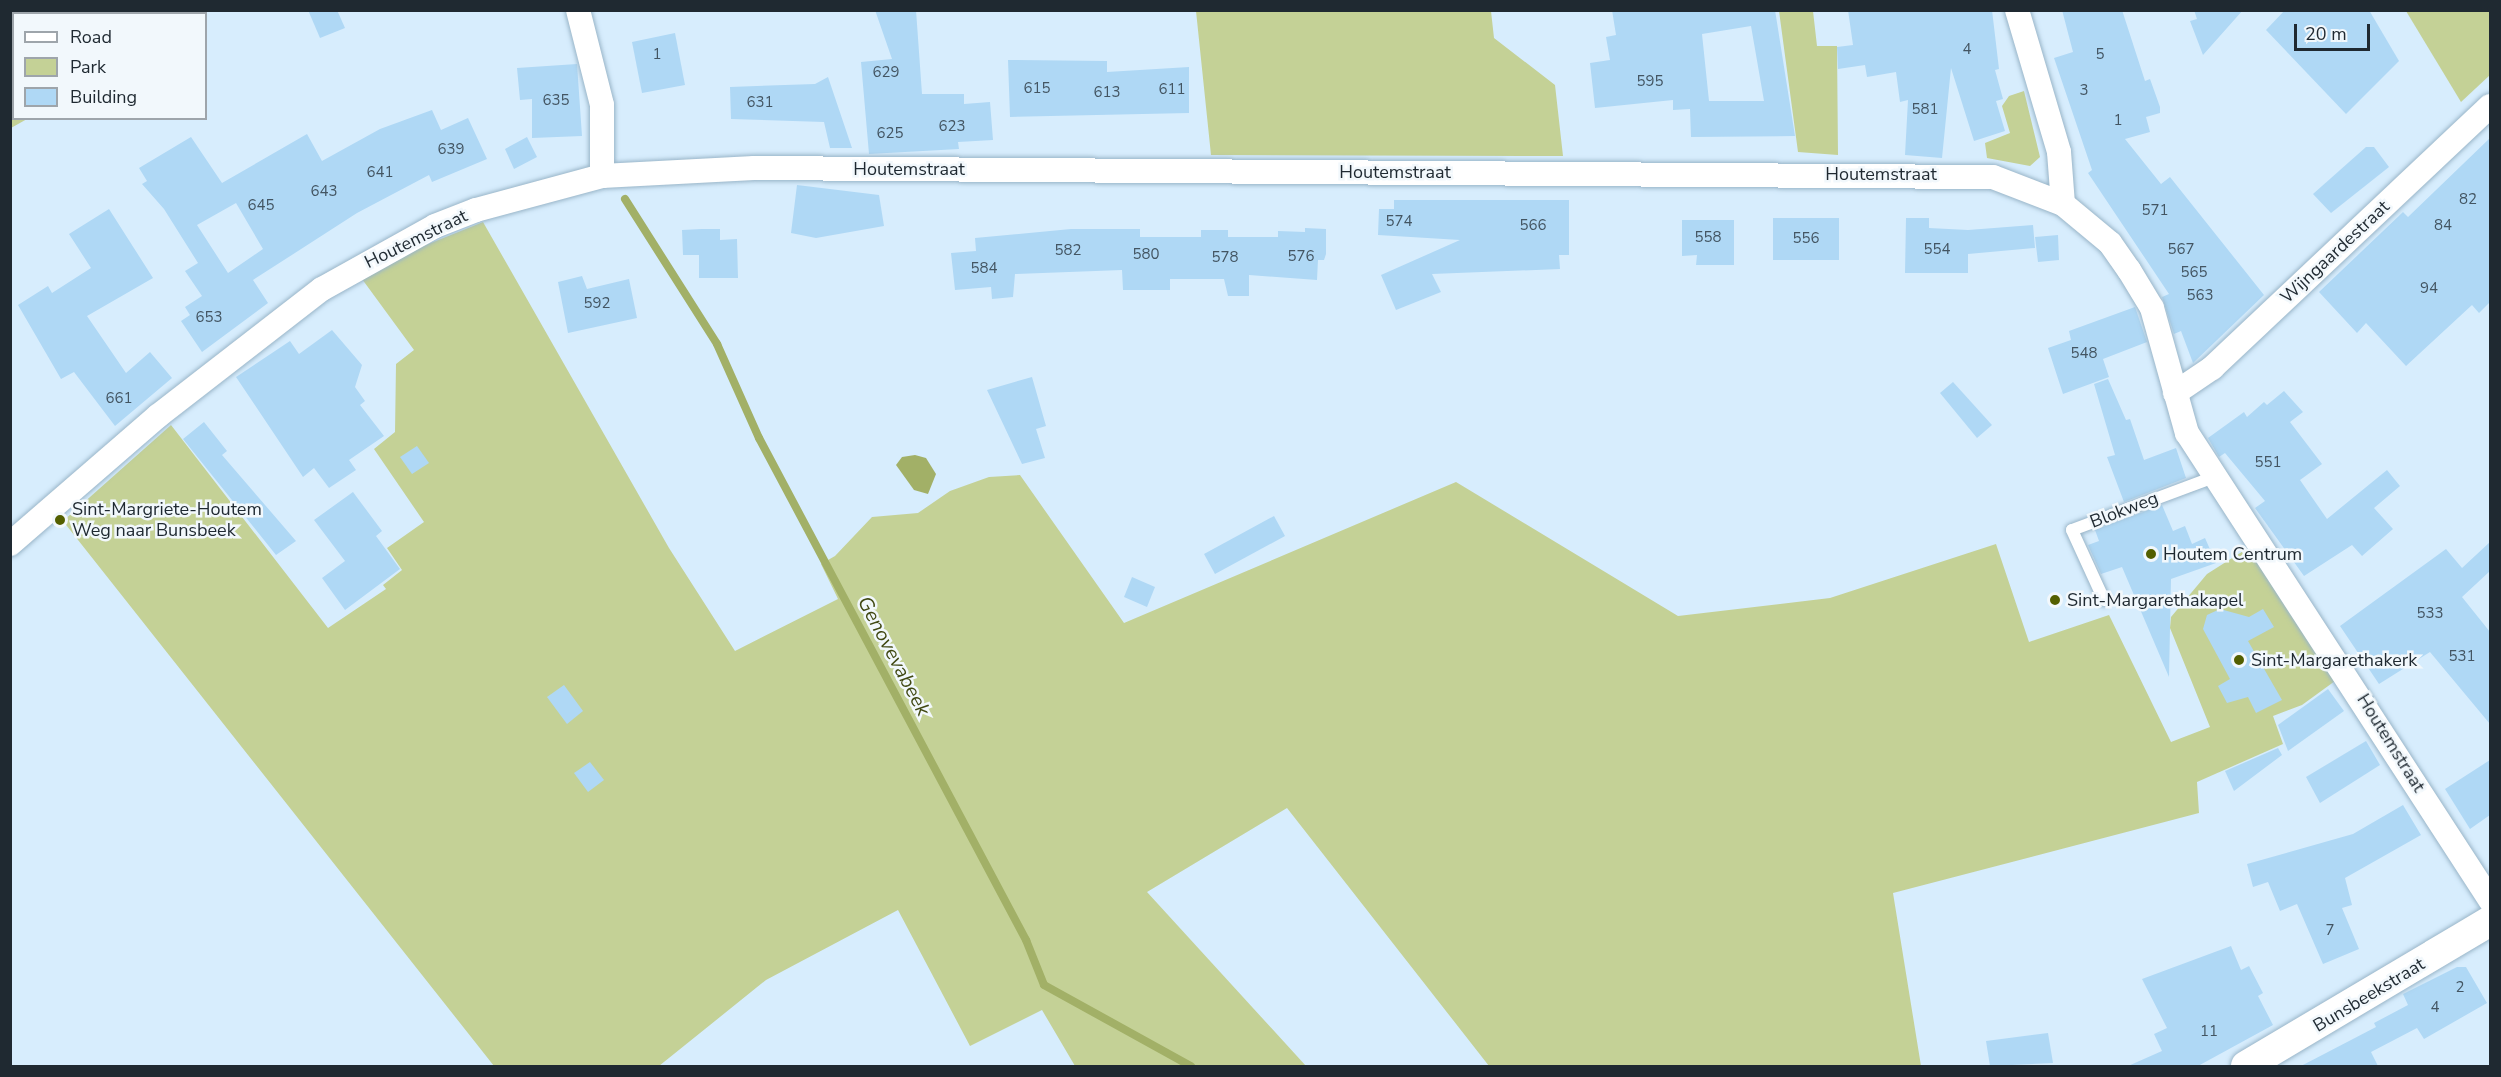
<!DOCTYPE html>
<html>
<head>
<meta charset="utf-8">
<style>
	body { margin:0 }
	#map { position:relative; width:2501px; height:1077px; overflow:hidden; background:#d7edfd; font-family:"Nunito Sans",sans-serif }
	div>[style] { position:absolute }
	.green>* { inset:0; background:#c4d196 }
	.water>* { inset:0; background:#a2b067 }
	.stream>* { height:8px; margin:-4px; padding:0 4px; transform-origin:4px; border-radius:4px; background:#a2b067 }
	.building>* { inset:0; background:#afd8f5 }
	.roads { filter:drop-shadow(0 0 2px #99b5c8) drop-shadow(0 0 2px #99b5c8) }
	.service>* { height:12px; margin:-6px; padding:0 6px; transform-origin:6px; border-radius:6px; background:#fff }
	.minor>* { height:24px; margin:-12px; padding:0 12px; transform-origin:12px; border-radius:12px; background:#fff }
	.tertiary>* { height:30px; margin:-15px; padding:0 15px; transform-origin:15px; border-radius:15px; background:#fff }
	.dots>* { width:16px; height:16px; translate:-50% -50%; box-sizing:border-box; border:3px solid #f2f8fc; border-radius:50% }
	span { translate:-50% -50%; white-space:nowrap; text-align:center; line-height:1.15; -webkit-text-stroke:5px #f2f8fc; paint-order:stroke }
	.number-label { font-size:15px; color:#435562 }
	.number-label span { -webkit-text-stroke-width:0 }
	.street-label { font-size:18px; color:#1f2931 }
	.poi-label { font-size:18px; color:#1f2931 }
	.left { translate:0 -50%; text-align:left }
	.water-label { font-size:20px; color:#414913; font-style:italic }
	.frame { position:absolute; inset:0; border:12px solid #1f2931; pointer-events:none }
	.legend { position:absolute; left:12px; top:12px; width:195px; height:108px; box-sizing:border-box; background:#f2f8fc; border:2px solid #9ea5ab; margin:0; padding:8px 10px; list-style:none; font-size:18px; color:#1f2931 }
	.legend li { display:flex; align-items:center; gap:12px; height:30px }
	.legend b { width:30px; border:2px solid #9ea5ab }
	.scale { position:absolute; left:2294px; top:24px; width:76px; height:27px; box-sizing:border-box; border:3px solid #1f2931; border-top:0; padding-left:8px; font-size:18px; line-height:21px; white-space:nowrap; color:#1f2931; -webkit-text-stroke:4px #f2f8fc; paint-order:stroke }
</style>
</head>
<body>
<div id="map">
	<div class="green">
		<div style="clip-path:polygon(11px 10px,128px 13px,14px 14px,14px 118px,27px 119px,11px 128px)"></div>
		<div style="clip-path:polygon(1196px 11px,1491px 11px,1494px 38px,1555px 85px,1563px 156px,1211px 155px)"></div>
		<div style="clip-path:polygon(1779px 11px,1813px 11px,1817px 46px,1837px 46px,1838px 155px,1798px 152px)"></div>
		<div style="clip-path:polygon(2406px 11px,2490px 11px,2490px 75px,2461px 102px)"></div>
		<div style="clip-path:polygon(2024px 91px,2040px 157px,2030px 166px,1987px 158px,1985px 143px,2010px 133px,2002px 106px,2009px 96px)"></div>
		<div style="clip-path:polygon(483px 222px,669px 548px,735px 651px,838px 599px,821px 564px,835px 556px,872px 517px,918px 513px,950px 491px,989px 477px,1020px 475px,1124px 623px,1456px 482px,1678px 616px,1830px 598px,1996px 544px,2029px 642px,2109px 615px,2171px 742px,2210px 727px,2170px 628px,2171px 617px,2207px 574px,2248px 548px,2335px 681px,2302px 705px,2273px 716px,2283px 744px,2197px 782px,2199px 813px,1893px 893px,1921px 1066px,1489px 1066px,1287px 808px,1147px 892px,1306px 1066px,1075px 1066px,1042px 1010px,970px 1046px,898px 910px,766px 980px,659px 1066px,494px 1066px,63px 521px,171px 425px,328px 628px,386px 589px,383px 585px,402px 570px,387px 548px,424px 522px,374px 449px,395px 432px,396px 364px,414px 350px,362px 279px,416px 249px)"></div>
	</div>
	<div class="water">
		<div style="clip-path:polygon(915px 455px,926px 458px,936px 474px,928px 494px,914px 490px,896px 465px,902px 457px)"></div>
	</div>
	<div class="stream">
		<div style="left:625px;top:199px;width:172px;rotate:57.6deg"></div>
		<div style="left:717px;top:344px;width:103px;rotate:65.9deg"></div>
		<div style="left:759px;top:438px;width:569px;rotate:61.99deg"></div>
		<div style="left:1026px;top:940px;width:48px;rotate:68.2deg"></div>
		<div style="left:1044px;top:985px;width:168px;rotate:28.9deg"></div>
	</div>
	<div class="building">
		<div style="clip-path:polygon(308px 10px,337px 10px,345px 28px,320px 38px)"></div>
		<div style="clip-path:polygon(875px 10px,916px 10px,922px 94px,964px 94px,964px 104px,990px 102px,993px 140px,958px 142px,959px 149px,869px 154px,861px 62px,892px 59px)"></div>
		<div style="clip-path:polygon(evenodd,1612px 10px,1775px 10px,1795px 136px,1691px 137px,1690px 109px,1673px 110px,1673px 100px,1595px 108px,1590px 63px,1610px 60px,1606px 37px,1616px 35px,1612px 10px,1751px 26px,1764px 101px,1709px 101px,1702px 34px,1751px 26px)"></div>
		<div style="clip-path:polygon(1848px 10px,1992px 10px,1999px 69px,1995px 70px,2003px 99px,1996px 101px,2005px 131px,1974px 141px,1951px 68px,1942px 158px,1905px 155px,1908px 100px,1900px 102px,1896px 72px,1867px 77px,1865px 65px,1838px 69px,1837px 47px,1853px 45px)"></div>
		<div style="clip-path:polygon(2062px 10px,2122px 10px,2145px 81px,2150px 79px,2160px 107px,2160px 113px,2146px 117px,2150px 132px,2125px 139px,2161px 184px,2170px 177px,2264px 295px,2193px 363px,2181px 331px,2174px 334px,2162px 297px,2169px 294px,2088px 173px,2092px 170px,2054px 58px,2073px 52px)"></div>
		<div style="clip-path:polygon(2194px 10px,2243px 10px,2203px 55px,2190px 21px,2197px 19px)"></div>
		<div style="clip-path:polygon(2285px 10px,2369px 10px,2399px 61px,2346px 114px,2266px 30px)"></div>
		<div style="clip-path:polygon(675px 33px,685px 85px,642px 93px,632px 42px)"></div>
		<div style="clip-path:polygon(1008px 60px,1107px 61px,1107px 72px,1189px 67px,1189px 113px,1010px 117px)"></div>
		<div style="clip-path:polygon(577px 64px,582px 136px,532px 138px,532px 99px,520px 100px,517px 68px)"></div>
		<div style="clip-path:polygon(828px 77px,852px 148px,830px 148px,824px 122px,731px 119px,730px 87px,815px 84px)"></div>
		<div style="clip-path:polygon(evenodd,432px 110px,441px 130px,468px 118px,487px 159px,432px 182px,429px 175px,357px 213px,253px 280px,268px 303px,202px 352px,181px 321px,190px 315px,185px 307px,202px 296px,185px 271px,198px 263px,164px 209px,142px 184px,147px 181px,139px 168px,191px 137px,222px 183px,307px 134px,322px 161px,380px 129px,432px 110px,236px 203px,263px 249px,228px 273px,197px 225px,236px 203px)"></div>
		<div style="clip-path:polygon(527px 137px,537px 157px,514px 169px,505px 149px)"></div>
		<div style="clip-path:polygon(2490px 138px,2490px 302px,2479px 313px,2472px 305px,2406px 366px,2366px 323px,2357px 333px,2319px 292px,2403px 212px,2408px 217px)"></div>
		<div style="clip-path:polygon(2366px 147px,2374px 147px,2389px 167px,2331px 213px,2313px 194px)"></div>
		<div style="clip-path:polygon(797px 185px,879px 195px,884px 226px,816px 238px,791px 233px)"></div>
		<div style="clip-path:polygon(1394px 200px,1569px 200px,1569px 255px,1559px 255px,1560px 269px,1432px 274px,1441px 292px,1396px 310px,1381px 275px,1460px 240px,1378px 235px,1379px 209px,1394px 209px)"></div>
		<div style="clip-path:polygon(109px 209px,153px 278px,87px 316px,126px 373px,150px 352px,172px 378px,115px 426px,74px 372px,61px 379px,18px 305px,48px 286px,52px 293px,91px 268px,69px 234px)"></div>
		<div style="clip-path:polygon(1773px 218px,1839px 218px,1839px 260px,1773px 260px)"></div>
		<div style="clip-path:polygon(1906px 218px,1929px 218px,1929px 228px,1968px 230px,2033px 225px,2035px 248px,1968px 254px,1968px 273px,1905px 273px)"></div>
		<div style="clip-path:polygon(1682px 220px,1734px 220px,1734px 265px,1696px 265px,1697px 255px,1682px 256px)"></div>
		<div style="clip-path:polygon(1305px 228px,1326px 229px,1326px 254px,1324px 260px,1318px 260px,1317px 280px,1249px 275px,1249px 296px,1228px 296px,1224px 279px,1170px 279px,1170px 290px,1123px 290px,1122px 270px,1015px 274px,1013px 297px,992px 299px,991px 287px,955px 290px,951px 253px,976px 251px,975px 238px,1071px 229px,1140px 229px,1140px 237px,1201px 237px,1201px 230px,1228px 230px,1228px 237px,1278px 237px,1278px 231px,1305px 232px)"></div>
		<div style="clip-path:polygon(702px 229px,720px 229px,720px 240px,737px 239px,738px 278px,699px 278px,699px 255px,683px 255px,682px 230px)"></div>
		<div style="clip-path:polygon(2058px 235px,2059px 260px,2038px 262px,2035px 237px)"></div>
		<div style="clip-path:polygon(582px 276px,587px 289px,629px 279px,637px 318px,568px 333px,558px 282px)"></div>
		<div style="clip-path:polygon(2135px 307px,2147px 342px,2103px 359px,2109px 377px,2063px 394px,2048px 348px,2071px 340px,2069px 331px)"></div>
		<div style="clip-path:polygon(332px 330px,362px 365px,355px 387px,365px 401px,360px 405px,384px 436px,349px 460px,356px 470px,329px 488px,314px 468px,303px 477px,236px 377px,290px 341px,299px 354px)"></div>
		<div style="clip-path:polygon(1032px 377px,1046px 426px,1036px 429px,1045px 458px,1022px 464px,987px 390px)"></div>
		<div style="clip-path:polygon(2108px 379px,2126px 420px,2130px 419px,2144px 460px,2176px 448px,2186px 478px,2124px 502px,2107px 457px,2115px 455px,2094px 384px)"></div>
		<div style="clip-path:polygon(1953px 382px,1992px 425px,1977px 438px,1940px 393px)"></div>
		<div style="clip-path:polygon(2284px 391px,2303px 412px,2290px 422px,2322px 464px,2300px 480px,2327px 519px,2387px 470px,2400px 486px,2374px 508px,2393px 529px,2362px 556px,2352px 545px,2304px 576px,2255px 508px,2265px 501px,2225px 453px,2219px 457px,2208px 438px,2244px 412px,2247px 417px,2264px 402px,2267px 405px)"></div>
		<div style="clip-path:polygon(204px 422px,227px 451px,222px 455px,296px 541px,276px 555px,183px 439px)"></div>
		<div style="clip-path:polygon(417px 446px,429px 463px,412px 474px,400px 457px)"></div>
		<div style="clip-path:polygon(353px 492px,382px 531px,376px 536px,400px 569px,345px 610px,322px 578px,345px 561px,314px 520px)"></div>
		<div style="clip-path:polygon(2162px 505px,2173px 531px,2185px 526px,2192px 544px,2205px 538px,2216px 563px,2171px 579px,2169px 677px,2122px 567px,2101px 574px,2088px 545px,2099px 541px,2095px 530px)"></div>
		<div style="clip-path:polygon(1274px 516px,1285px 536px,1215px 574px,1204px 554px)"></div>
		<div style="clip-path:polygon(2490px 542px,2490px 571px,2462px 597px,2490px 632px,2490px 724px,2430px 652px,2379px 684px,2340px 626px,2446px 549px,2462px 568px)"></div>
		<div style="clip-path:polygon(1132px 577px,1155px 587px,1147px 607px,1124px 597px)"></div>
		<div style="clip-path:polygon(2220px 609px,2249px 617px,2263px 609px,2274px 627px,2248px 641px,2282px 700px,2256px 713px,2248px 697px,2227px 703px,2218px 686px,2230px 679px,2203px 629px,2207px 615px)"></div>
		<div style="clip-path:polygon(564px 685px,583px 711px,567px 724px,547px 697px)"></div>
		<div style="clip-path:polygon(2328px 689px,2344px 711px,2288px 751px,2278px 725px)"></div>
		<div style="clip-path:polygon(2366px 741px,2380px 765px,2320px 803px,2306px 777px)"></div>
		<div style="clip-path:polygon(2278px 748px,2282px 755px,2234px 791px,2225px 771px)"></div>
		<div style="clip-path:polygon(2490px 760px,2490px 815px,2470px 829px,2445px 789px)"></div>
		<div style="clip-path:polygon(590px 762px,604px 780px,588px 792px,574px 773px)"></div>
		<div style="clip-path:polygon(2403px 805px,2421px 835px,2345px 878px,2352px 905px,2342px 908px,2359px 949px,2323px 964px,2297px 904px,2280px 911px,2268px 882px,2253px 887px,2247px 864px,2353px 834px)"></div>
		<div style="clip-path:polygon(2231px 946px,2241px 970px,2249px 966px,2263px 993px,2258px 996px,2273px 1025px,2198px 1066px,2128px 1066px,2162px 1051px,2154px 1034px,2167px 1028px,2142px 979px)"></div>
		<div style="clip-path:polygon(2457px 967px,2466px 967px,2487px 1003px,2424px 1039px,2417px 1028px,2371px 1052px,2378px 1066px,2301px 1066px,2376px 1027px,2374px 1023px,2408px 1005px,2403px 994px)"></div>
		<div style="clip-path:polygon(2048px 1033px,2053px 1063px,1990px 1066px,1986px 1041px)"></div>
	</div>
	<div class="roads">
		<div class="service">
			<div style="left:2104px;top:600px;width:77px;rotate:-114.6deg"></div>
			<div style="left:2072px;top:530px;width:152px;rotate:-20.5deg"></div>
		</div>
		<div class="minor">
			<div style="left:578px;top:10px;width:98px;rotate:75.8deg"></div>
			<div style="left:602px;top:105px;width:71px;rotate:90deg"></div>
			<div style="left:2017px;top:10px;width:148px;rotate:73.5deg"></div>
			<div style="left:2059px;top:152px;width:52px;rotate:85.6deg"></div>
			<div style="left:2175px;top:393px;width:45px;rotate:-34deg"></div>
			<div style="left:2212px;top:368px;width:382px;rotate:-43.3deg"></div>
			<div style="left:10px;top:544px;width:196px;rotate:-40.9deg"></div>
			<div style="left:158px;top:416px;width:207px;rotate:-37.8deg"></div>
			<div style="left:322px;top:289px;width:129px;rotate:-29.1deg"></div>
			<div style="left:435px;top:226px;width:44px;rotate:-21.3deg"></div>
			<div style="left:476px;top:210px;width:131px;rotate:-15.1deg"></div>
			<div style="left:602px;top:176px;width:152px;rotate:-3deg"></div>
			<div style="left:754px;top:168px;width:1239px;rotate:0.42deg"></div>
			<div style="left:1993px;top:177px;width:75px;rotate:21.1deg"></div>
			<div style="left:2063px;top:204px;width:61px;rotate:39.7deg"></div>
			<div style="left:2110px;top:243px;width:33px;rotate:55deg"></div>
			<div style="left:2129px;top:270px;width:44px;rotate:58.8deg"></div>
			<div style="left:2152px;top:308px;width:130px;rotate:74.4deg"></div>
			<div style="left:2187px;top:433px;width:557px;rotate:57.02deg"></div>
		</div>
		<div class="tertiary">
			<div style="left:2246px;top:1066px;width:284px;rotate:-30.7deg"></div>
		</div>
	</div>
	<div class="dots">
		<div style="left:60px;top:520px;background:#535f00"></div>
		<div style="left:2151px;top:554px;background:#535f00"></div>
		<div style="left:2055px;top:600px;background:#535f00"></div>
		<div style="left:2239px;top:660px;background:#535f00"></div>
	</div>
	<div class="number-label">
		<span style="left:1967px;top:50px">4</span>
		<span style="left:657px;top:55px">1</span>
		<span style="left:2100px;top:55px">5</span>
		<span style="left:886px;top:73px">629</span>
		<span style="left:1650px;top:82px">595</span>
		<span style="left:1037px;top:89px">615</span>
		<span style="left:1172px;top:90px">611</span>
		<span style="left:2084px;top:91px">3</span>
		<span style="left:1107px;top:93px">613</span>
		<span style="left:556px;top:101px">635</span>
		<span style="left:760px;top:103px">631</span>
		<span style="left:1925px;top:110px">581</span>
		<span style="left:2118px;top:121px">1</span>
		<span style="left:952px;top:127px">623</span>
		<span style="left:890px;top:134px">625</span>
		<span style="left:451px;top:150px">639</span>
		<span style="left:380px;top:173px">641</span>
		<span style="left:324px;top:192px">643</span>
		<span style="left:2468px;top:200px">82</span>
		<span style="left:261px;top:206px">645</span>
		<span style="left:2155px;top:211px">571</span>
		<span style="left:1399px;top:222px">574</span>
		<span style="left:1533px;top:226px">566</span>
		<span style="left:2443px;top:226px">84</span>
		<span style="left:1708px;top:238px">558</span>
		<span style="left:1806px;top:239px">556</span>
		<span style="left:1937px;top:250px">554</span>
		<span style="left:2181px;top:250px">567</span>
		<span style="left:1068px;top:251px">582</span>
		<span style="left:1146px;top:255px">580</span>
		<span style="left:1301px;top:257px">576</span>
		<span style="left:1225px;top:258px">578</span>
		<span style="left:984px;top:269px">584</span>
		<span style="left:2194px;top:273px">565</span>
		<span style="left:2429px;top:289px">94</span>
		<span style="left:2200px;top:296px">563</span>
		<span style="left:597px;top:304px">592</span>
		<span style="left:209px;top:318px">653</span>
		<span style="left:2084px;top:354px">548</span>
		<span style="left:119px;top:399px">661</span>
		<span style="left:2268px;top:463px">551</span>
		<span style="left:2430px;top:614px">533</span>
		<span style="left:2462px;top:657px">531</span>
		<span style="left:2330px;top:931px">7</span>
		<span style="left:2460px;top:988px">2</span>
		<span style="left:2435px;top:1008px">4</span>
		<span style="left:2209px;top:1032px">11</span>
	</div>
	<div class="street-label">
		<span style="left:909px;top:169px">Houtemstraat</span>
		<span style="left:1395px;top:172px">Houtemstraat</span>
		<span style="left:1881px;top:174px">Houtemstraat</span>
		<span style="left:416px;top:239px;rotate:-26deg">Houtemstraat</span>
		<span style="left:2335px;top:252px;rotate:-43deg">Wijngaardestraat</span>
		<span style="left:2124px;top:510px;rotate:-21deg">Blokweg</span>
		<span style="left:2391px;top:743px;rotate:58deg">Houtemstraat</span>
		<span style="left:2369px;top:995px;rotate:-31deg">Bunsbeekstraat</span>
	</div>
	<div class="poi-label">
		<span class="left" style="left:72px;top:520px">Sint-Margriete-Houtem<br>Weg naar Bunsbeek</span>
		<span class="left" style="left:2163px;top:554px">Houtem Centrum</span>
		<span class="left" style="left:2067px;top:600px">Sint-Margarethakapel</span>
		<span class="left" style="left:2251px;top:660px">Sint-Margarethakerk</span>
	</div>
	<div class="water-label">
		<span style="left:894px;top:656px;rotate:62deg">Genovevabeek</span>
	</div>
	<div class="frame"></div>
	<ul class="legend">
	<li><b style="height:8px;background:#fff"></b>Road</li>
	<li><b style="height:16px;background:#c4d196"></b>Park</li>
	<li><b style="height:16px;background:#afd8f5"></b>Building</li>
	</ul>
	<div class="scale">20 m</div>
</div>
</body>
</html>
